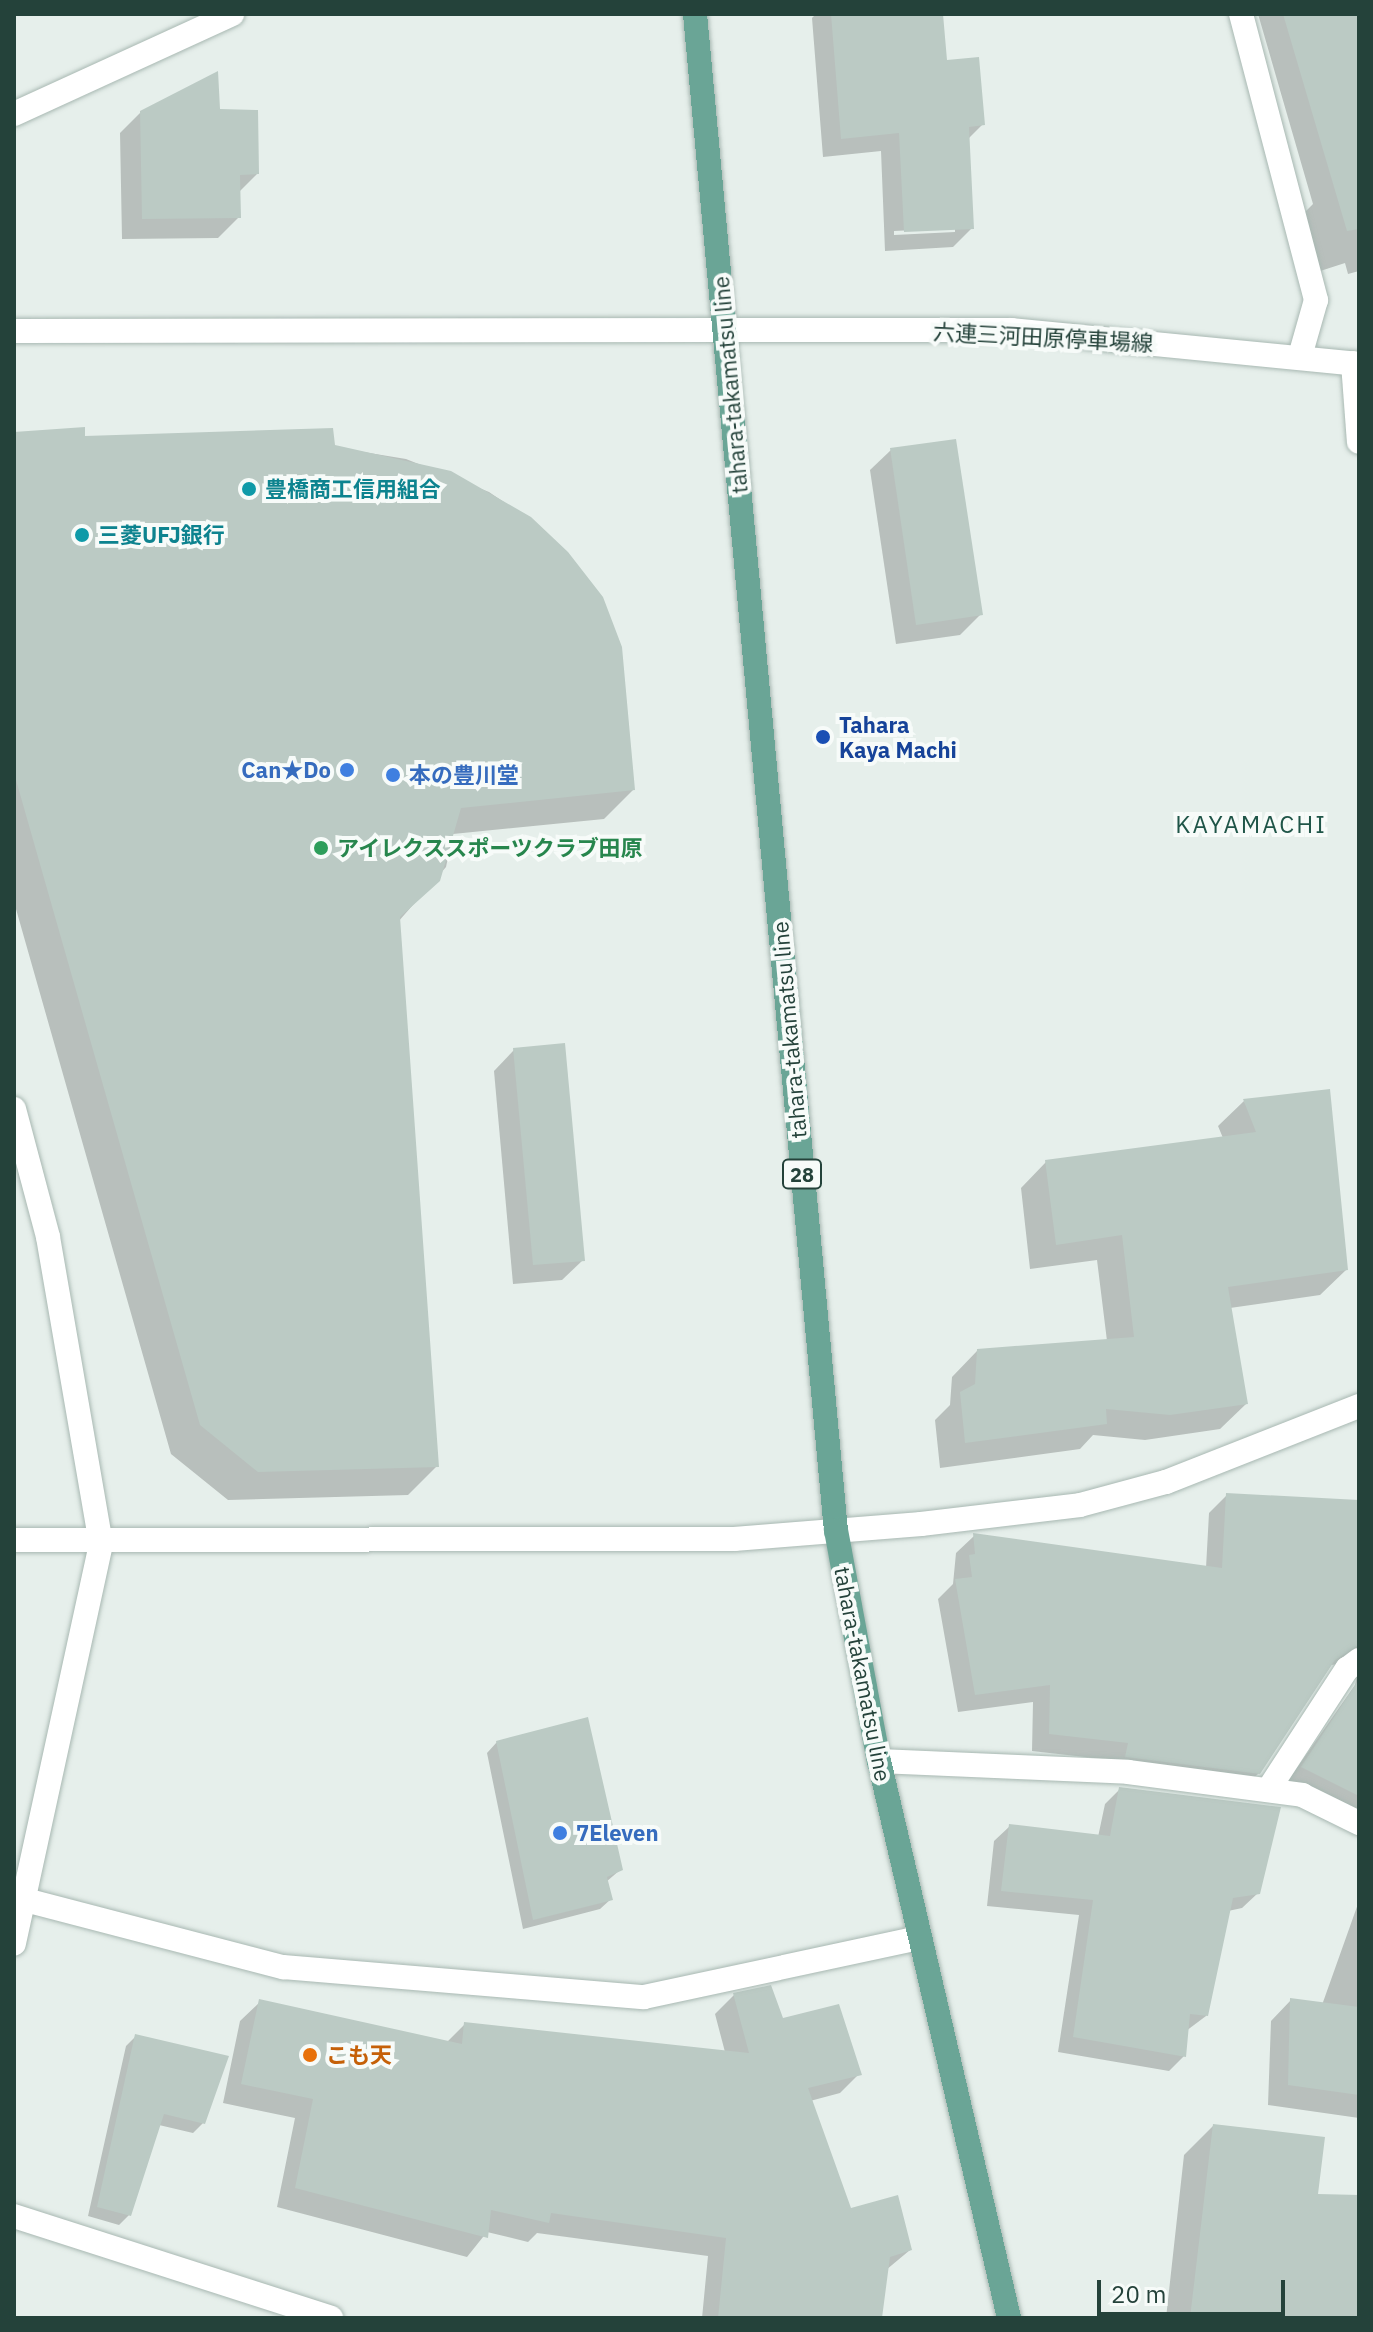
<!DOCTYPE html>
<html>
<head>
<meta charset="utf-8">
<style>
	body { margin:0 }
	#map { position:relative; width:1373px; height:2332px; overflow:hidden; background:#e6efeb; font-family:"IBM Plex Sans","Noto Sans JP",sans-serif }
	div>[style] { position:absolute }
	.shadow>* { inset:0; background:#0003 }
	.building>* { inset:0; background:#bbcac4 }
	.roads { filter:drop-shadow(0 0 2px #a8b8b2) drop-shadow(0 0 2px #a8b8b2) }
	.minor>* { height:24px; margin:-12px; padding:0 12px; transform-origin:12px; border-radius:12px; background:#fff }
	.tertiary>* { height:24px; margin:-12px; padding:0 12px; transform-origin:12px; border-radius:12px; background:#fff }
	.secondary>* { height:24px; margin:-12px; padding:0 12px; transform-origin:12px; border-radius:12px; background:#fff }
	.primary>* { height:24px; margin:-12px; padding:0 12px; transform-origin:12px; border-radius:12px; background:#6aa596 }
	.dots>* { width:22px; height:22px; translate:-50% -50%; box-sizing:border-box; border:4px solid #f7fbf9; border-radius:50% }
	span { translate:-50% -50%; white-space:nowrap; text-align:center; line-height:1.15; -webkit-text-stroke:8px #f7fbf9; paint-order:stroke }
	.shield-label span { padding:2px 6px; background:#f7fbf9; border:2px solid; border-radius:6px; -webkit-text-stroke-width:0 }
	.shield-label { font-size:20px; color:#24423a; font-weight:700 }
	.street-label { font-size:22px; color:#24423a }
	.culture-label { font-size:22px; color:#0d838f; font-weight:700 }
	.left { translate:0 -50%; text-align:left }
	.transit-label { font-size:22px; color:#164399; font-weight:700 }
	.shop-label { font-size:22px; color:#366cbe; font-weight:700 }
	.right { translate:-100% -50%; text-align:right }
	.leisure-label { font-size:22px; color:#27864d; font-weight:700 }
	.food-label { font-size:22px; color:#c56008; font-weight:700 }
	.neighbourhood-label { font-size:24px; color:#1f5548; letter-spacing:2px }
	.frame { position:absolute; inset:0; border:16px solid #24423a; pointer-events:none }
	.scale { position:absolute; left:1097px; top:2280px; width:188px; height:36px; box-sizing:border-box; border:4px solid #24423a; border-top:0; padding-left:10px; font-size:24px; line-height:28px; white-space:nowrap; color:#24423a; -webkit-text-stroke:6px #f7fbf9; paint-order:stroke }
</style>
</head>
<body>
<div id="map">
	<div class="shadow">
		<div style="clip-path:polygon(evenodd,816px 14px,941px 14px,945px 62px,983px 124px,967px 140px,972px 228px,953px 247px,885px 251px,881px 151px,823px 157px,812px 18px,816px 14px,955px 228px,955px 232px,894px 235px,894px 231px,955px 228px)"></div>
		<div style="clip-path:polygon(1258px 14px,1359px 14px,1359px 271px,1348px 274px,1345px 263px,1314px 273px,1299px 218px,1313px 204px)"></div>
		<div style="clip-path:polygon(218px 111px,257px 174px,238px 193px,239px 217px,218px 238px,122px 239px,120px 133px,141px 112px)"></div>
		<div style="clip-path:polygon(14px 434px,333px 447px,406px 459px,489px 492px,529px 519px,633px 790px,604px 819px,453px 834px,446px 867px,398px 922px,437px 1466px,408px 1495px,228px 1500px,171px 1454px,14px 902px)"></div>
		<div style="clip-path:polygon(891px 450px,981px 614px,960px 635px,896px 644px,870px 470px)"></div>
		<div style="clip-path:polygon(514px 1050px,583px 1260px,562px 1280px,513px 1284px,494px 1071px)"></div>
		<div style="clip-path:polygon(1244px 1101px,1346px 1270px,1320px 1295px,1230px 1308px,1246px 1404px,1220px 1429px,1145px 1440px,1093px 1435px,1080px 1449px,940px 1468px,935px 1420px,950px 1405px,952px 1377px,977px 1351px,1107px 1341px,1097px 1260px,1030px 1269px,1021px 1188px,1046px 1162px,1223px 1138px,1218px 1126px)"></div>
		<div style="clip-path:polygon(1227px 1495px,1359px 1535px,1359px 1823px,1285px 1785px,1355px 1685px,1357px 1676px,1346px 1663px,1331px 1665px,1259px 1773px,1240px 1791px,1111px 1760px,1032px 1751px,1033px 1702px,958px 1712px,938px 1599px,953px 1584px,956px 1553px,974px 1536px,1206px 1568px,1209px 1513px)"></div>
		<div style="clip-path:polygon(497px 1742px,620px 1870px,606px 1882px,611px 1899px,600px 1909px,523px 1929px,487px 1753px)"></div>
		<div style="clip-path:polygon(1120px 1789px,1258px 1893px,1242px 1908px,1228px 1911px,1206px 2016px,1186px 2031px,1184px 2056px,1169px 2071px,1058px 2052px,1079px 1915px,987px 1906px,994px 1841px,1010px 1826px,1098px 1837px,1105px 1804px)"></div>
		<div style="clip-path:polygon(1359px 1901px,1359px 2118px,1268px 2105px,1271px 2021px,1291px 2000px,1322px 2005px)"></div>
		<div style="clip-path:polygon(734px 1995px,859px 2074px,840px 2093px,810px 2101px,850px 2210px,910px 2250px,886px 2270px,880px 2318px,702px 2318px,708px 2256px,537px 2233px,528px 2242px,487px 2232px,467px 2257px,277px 2207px,295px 2118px,223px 2103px,240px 2021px,260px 2002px,446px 2043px,465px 2024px,725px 2052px,715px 2014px)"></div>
		<div style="clip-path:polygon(136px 2036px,203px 2123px,193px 2133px,159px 2125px,129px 2215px,119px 2225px,88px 2216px,126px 2046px)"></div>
		<div style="clip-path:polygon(1213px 2126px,1316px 2196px,1359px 2197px,1359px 2318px,1166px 2318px,1184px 2155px)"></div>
	</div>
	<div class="building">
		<div style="clip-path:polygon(831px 14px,943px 14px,947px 60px,979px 57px,985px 125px,969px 127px,974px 229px,904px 232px,899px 133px,841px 139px)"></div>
		<div style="clip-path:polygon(1283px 14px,1359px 14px,1359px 229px,1347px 231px)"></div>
		<div style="clip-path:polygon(218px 71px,220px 109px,258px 110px,259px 174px,240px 175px,241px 218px,142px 219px,140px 111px)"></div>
		<div style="clip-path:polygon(85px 427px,85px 436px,333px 428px,335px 445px,451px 471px,531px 517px,568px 552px,603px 597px,622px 647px,635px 790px,461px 808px,440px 881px,400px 917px,439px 1467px,258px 1472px,200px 1425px,14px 773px,14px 432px)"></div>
		<div style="clip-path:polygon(956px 439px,983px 615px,916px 625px,890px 448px)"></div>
		<div style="clip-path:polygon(565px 1043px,585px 1261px,533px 1265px,513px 1048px)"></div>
		<div style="clip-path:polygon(1330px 1089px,1348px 1270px,1228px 1287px,1248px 1404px,1170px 1415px,1106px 1409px,1107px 1424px,965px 1443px,960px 1392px,975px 1384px,977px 1349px,1134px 1337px,1122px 1235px,1056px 1245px,1045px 1160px,1256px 1132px,1243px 1099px)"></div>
		<div style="clip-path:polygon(1226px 1493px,1359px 1500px,1359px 1645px,1335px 1660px,1260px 1774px,1125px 1757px,1128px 1743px,1049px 1734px,1050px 1685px,975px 1695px,955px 1579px,972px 1577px,969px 1555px,975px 1554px,973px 1533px,1222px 1568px)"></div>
		<div style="clip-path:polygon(1359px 1679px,1359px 1796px,1301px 1767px)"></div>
		<div style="clip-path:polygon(588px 1717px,623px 1870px,607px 1877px,613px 1900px,533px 1920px,496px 1741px)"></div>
		<div style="clip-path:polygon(1119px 1787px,1281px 1807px,1260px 1894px,1233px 1898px,1208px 2016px,1190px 2014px,1186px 2057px,1073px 2037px,1093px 1900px,1001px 1891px,1009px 1824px,1110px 1836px)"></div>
		<div style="clip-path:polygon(771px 1985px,783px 2018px,839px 2004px,862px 2075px,808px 2088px,851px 2208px,898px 2195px,912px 2250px,890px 2257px,882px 2318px,718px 2318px,726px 2238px,551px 2213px,549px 2223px,491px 2210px,488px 2238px,295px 2188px,313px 2099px,241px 2084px,259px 1999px,462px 2044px,464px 2022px,749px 2053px,733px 1993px)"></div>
		<div style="clip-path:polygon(1290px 1998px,1359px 2007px,1359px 2095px,1288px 2085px)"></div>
		<div style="clip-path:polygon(135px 2034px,229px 2056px,205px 2124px,164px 2114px,131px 2216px,97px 2207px)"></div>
		<div style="clip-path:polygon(1213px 2124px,1325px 2137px,1318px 2194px,1359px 2195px,1359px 2318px,1190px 2318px)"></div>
	</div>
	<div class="roads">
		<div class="minor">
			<div style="left:1241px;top:14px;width:296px;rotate:75.3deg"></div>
			<div style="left:1316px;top:300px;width:58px;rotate:105.9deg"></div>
			<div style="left:14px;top:114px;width:240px;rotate:-24.6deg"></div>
			<div style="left:1353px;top:363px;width:79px;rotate:85.7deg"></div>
			<div style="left:14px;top:1109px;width:132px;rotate:75.1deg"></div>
			<div style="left:48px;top:1237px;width:312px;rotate:80.2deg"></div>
			<div style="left:101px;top:1544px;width:409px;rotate:102.3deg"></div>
			<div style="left:14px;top:1540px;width:720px;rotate:-0.08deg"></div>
			<div style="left:734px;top:1539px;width:188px;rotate:-4.6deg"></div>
			<div style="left:921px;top:1524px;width:160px;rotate:-6.8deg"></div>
			<div style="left:1080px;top:1505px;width:89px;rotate:-15deg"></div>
			<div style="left:1166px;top:1482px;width:207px;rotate:-21.5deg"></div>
			<div style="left:879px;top:1761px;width:249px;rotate:2.5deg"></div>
			<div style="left:1128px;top:1772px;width:176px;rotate:7.5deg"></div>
			<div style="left:1302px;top:1795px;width:64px;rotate:26.2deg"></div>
			<div style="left:1268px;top:1790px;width:145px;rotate:-56.9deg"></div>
			<div style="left:1347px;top:1669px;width:15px;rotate:-37deg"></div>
			<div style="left:25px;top:1900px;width:267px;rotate:14.6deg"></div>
			<div style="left:283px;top:1967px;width:362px;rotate:4.8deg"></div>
			<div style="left:644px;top:1997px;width:281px;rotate:-12.1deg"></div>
			<div style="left:14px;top:2216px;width:333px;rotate:17.8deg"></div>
		</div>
		<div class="tertiary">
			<div style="left:14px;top:331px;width:713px;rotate:-0.08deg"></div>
		</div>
		<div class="secondary">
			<div style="left:727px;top:330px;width:285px"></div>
			<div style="left:1012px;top:330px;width:349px;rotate:5.6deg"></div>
		</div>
		<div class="primary">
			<div style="left:695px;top:14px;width:1523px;rotate:84.69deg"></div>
			<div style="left:836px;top:1530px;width:235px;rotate:79.5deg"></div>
			<div style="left:879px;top:1761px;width:572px;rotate:76.86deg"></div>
		</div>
	</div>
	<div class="dots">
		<div style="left:249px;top:489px;background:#0f9aa8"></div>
		<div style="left:82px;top:535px;background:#0f9aa8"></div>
		<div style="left:823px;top:737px;background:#1a4fb4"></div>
		<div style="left:347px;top:770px;background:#3f7fe0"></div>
		<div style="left:393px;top:775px;background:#3f7fe0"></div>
		<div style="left:321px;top:848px;background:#2e9e5b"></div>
		<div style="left:560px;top:1833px;background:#3f7fe0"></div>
		<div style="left:310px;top:2055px;background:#e8710a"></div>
	</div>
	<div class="shield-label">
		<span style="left:802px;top:1174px">28</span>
	</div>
	<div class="street-label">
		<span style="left:1043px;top:337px;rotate:3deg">六連三河田原停車場線</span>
		<span style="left:730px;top:385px;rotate:-95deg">tahara-takamatsu line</span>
		<span style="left:789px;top:1030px;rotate:-95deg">tahara-takamatsu line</span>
		<span style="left:863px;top:1674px;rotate:79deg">tahara-takamatsu line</span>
	</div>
	<div class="culture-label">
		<span class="left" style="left:265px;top:489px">豊橋商工信用組合</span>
		<span class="left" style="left:98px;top:535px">三菱UFJ銀行</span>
	</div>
	<div class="transit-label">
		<span class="left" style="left:839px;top:737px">Tahara<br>Kaya Machi</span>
	</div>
	<div class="shop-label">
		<span class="right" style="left:331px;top:770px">Can★Do</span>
		<span class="left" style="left:409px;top:775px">本の豊川堂</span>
		<span class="left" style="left:576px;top:1833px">7Eleven</span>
	</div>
	<div class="leisure-label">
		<span class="left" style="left:337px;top:848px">アイレクススポーツクラブ田原</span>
	</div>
	<div class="food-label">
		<span class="left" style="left:326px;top:2055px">こも天</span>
	</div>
	<div class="neighbourhood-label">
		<span style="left:1251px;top:825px">KAYAMACHI</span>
	</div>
	<div class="frame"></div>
	<div class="scale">20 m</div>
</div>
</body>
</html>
